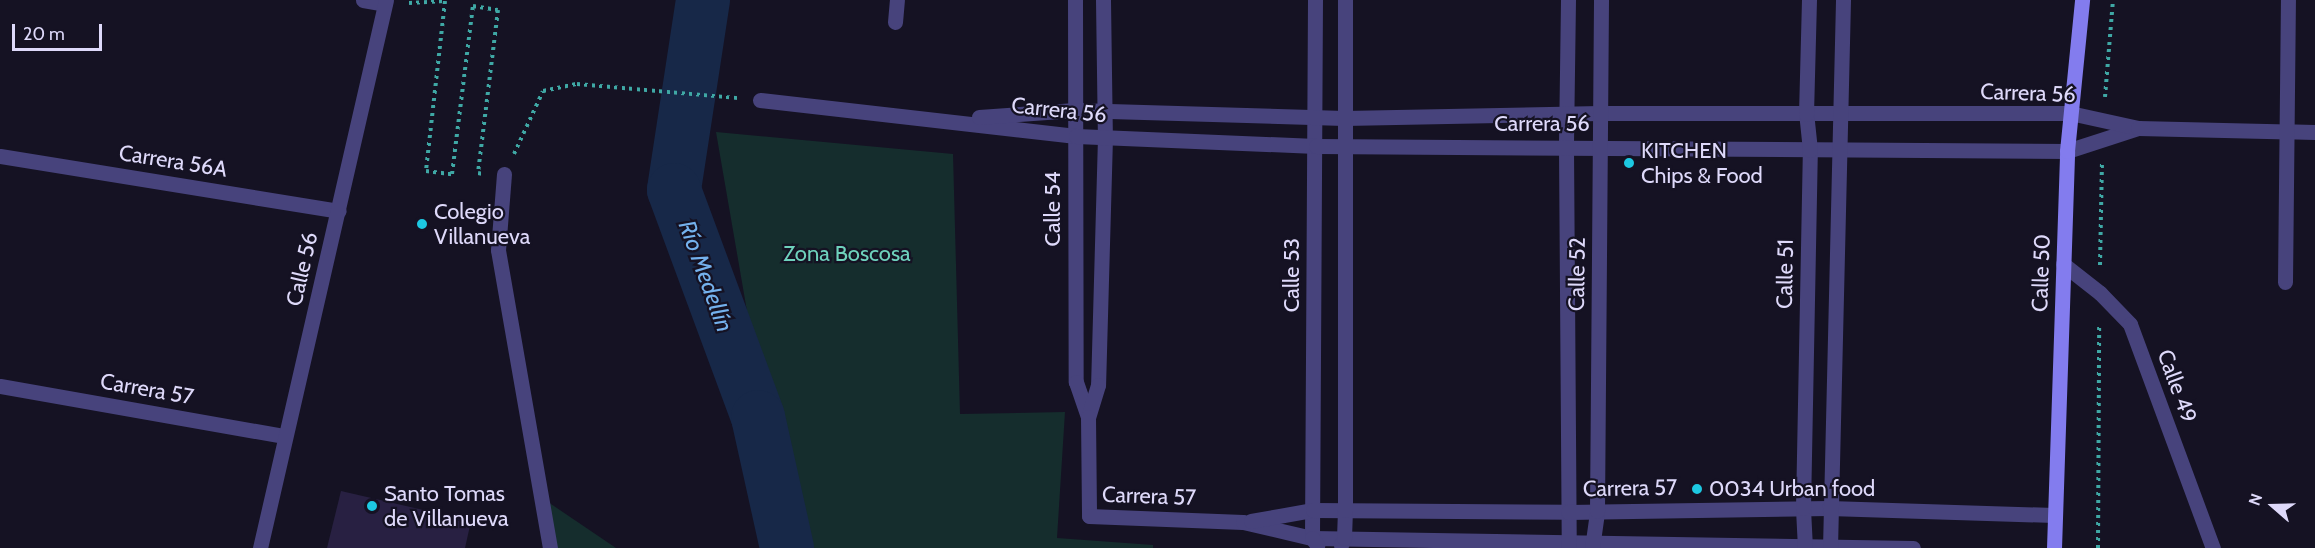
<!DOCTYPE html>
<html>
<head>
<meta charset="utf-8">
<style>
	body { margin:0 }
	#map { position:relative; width:2315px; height:548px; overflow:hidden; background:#151223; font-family:Cabin,sans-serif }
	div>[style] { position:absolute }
	.green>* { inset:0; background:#152d2d }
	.river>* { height:54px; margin:-27px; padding:0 27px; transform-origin:27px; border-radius:27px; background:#172848 }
	.building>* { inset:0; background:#282042 }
	.path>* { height:4px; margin-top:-2px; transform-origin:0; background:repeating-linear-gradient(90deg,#3fa8a5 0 3px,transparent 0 7.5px) }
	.minor>* { height:15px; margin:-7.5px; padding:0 7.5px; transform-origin:7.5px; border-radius:7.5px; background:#47437c }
	.secondary>* { height:15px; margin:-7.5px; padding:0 7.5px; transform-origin:7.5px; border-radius:7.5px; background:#837cee }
	.dots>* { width:16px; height:16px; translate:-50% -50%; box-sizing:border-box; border:3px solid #151223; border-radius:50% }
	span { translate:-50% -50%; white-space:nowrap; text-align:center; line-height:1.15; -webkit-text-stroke:4.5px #151223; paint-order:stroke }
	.street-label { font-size:22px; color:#ded9fa }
	.poi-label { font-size:22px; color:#ded9fa }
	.left { translate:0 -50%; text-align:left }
	.park-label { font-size:22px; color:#6ed1bc }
	.water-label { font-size:24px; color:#74b1ed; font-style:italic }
	.north { position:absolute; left:2243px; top:476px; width:60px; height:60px; -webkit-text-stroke:4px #151223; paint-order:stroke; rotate:290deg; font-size:16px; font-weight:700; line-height:24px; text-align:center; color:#ded9fa }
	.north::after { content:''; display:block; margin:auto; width:21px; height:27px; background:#ded9fa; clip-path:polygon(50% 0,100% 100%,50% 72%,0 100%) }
	.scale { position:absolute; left:12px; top:24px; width:90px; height:27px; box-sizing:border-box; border:3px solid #ded9fa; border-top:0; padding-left:8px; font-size:18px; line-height:21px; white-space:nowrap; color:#ded9fa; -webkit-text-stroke:4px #151223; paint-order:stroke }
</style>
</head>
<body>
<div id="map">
	<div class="green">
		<div style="clip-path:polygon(716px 132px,953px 154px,960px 414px,1065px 412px,1057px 538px,1153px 545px,1153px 548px,788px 548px)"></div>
		<div style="clip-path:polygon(548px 502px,616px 548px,555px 548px)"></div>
	</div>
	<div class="river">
		<div style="left:703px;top:0;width:192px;rotate:98.7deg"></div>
		<div style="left:674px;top:190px;width:242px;rotate:69.7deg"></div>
		<div style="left:758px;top:417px;width:134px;rotate:77.5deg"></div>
	</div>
	<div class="building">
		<div style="clip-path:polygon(341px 491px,471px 521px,465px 548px,327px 548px)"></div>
	</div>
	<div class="path">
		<div style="left:409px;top:3px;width:36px;rotate:-3deg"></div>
		<div style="left:445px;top:1px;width:171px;rotate:96.4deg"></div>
		<div style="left:426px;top:171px;width:26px;rotate:7deg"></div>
		<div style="left:452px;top:174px;width:169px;rotate:-82.9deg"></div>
		<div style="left:473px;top:6px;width:25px;rotate:9deg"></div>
		<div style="left:498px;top:10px;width:164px;rotate:97deg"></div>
		<div style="left:478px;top:173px;width:5px;rotate:11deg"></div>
		<div style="left:2105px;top:97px;width:97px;rotate:-85.3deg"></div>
		<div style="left:514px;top:154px;width:69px;rotate:-65.3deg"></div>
		<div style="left:543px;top:91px;width:35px;rotate:-12deg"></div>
		<div style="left:577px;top:84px;width:162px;rotate:5deg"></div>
		<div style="left:2100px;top:265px;width:103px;rotate:-88.9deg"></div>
		<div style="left:2098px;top:548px;width:221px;rotate:-89.7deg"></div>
	</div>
	<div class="minor">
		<div style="left:363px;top:0;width:22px;rotate:10deg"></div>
		<div style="left:1075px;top:0;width:382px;rotate:89.9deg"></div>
		<div style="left:1076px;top:382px;width:37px;rotate:71deg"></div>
		<div style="left:1103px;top:0;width:137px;rotate:89.2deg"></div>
		<div style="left:1105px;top:137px;width:248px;rotate:91.6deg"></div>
		<div style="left:1098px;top:385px;width:34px;rotate:107deg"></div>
		<div style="left:1088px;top:417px;width:99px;rotate:89.4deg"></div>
		<div style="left:1089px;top:516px;width:154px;rotate:2.2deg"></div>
		<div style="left:1243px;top:522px;width:71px;rotate:13.1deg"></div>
		<div style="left:1312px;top:538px;width:601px;rotate:0.95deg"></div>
		<div style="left:1315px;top:0;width:538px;rotate:90.32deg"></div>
		<div style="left:1312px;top:538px;width:9px;rotate:54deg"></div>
		<div style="left:1568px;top:0;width:148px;rotate:90.8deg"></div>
		<div style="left:1566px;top:148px;width:400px;rotate:89.6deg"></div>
		<div style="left:895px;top:22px;width:22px;rotate:-85deg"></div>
		<div style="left:760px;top:100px;width:318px;rotate:6.5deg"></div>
		<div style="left:1076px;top:136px;width:240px;rotate:2.4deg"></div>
		<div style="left:1316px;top:146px;width:751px;rotate:0.38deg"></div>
		<div style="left:2067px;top:151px;width:75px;rotate:-17.9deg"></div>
		<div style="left:979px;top:117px;width:96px;rotate:-4.2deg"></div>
		<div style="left:1075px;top:110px;width:269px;rotate:1.7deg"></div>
		<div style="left:1344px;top:118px;width:256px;rotate:-1.1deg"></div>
		<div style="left:1600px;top:113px;width:470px"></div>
		<div style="left:2070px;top:113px;width:70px;rotate:12.4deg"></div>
		<div style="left:2138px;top:128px;width:177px;rotate:1.3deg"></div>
		<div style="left:0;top:156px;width:343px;rotate:9.2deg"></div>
		<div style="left:504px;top:174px;width:76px;rotate:94.5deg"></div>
		<div style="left:498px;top:250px;width:303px;rotate:80.1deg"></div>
		<div style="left:2063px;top:264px;width:47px;rotate:38.1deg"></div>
		<div style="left:2100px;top:293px;width:43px;rotate:45.9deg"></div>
		<div style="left:2130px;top:324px;width:239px;rotate:69.7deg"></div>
		<div style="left:2285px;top:282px;width:282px;rotate:-89.4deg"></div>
		<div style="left:0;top:386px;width:289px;rotate:10deg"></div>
		<div style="left:1251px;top:521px;width:63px;rotate:-10.1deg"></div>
		<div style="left:1313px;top:510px;width:255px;rotate:0.4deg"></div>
		<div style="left:1568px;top:512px;width:261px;rotate:-0.9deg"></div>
		<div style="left:1829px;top:508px;width:225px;rotate:1.8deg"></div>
		<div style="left:1341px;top:545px;width:8px;rotate:-67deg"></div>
		<div style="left:1344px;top:538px;width:28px;rotate:-88deg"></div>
		<div style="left:1345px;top:510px;width:510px;rotate:-90deg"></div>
		<div style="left:260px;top:548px;width:562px;rotate:-77.05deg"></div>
		<div style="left:1592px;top:548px;width:37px;rotate:-82deg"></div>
		<div style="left:1597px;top:511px;width:511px;rotate:-89.55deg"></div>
		<div style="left:1805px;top:548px;width:40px;rotate:-92.9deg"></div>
		<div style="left:1803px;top:508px;width:358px;rotate:-88.9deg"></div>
		<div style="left:1810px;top:150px;width:36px;rotate:-96deg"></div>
		<div style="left:1806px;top:114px;width:114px;rotate:-88.5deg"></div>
		<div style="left:1830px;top:548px;width:548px;rotate:-88.64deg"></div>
	</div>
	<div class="secondary">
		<div style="left:2054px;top:548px;width:397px;rotate:-88.1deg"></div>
		<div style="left:2067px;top:151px;width:152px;rotate:-84.3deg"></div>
	</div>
	<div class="dots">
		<div style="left:1629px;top:163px;background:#1dc8e2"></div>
		<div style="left:422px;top:224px;background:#1dc8e2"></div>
		<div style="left:1697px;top:489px;background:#1dc8e2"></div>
		<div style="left:372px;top:506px;background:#1dc8e2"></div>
	</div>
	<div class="street-label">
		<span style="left:2028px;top:93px;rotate:2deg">Carrera 56</span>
		<span style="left:1059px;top:110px;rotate:6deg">Carrera 56</span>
		<span style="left:1542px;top:124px">Carrera 56</span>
		<span style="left:173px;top:161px;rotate:9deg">Carrera 56A</span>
		<span style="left:1053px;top:209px;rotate:-90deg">Calle 54</span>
		<span style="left:302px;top:269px;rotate:-77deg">Calle 56</span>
		<span style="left:2041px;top:273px;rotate:-88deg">Calle 50</span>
		<span style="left:1577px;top:274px;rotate:-89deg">Calle 52</span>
		<span style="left:1785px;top:274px;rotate:-89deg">Calle 51</span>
		<span style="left:1292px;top:275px;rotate:-90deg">Calle 53</span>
		<span style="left:2177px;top:386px;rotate:70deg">Calle 49</span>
		<span style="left:147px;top:389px;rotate:10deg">Carrera 57</span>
		<span style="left:1630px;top:488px;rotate:-1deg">Carrera 57</span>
		<span style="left:1149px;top:496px;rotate:2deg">Carrera 57</span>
	</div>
	<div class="poi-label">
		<span class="left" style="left:1641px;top:163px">KITCHEN<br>Chips &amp; Food</span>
		<span class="left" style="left:434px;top:224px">Colegio<br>Villanueva</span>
		<span class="left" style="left:1709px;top:489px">0034 Urban food</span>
		<span class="left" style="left:384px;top:506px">Santo Tomas<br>de Villanueva</span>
	</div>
	<div class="park-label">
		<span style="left:847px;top:254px">Zona Boscosa</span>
	</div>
	<div class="water-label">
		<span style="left:706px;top:276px;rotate:70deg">Río Medellín</span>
	</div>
	<div class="north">N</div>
	<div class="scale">20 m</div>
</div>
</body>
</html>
